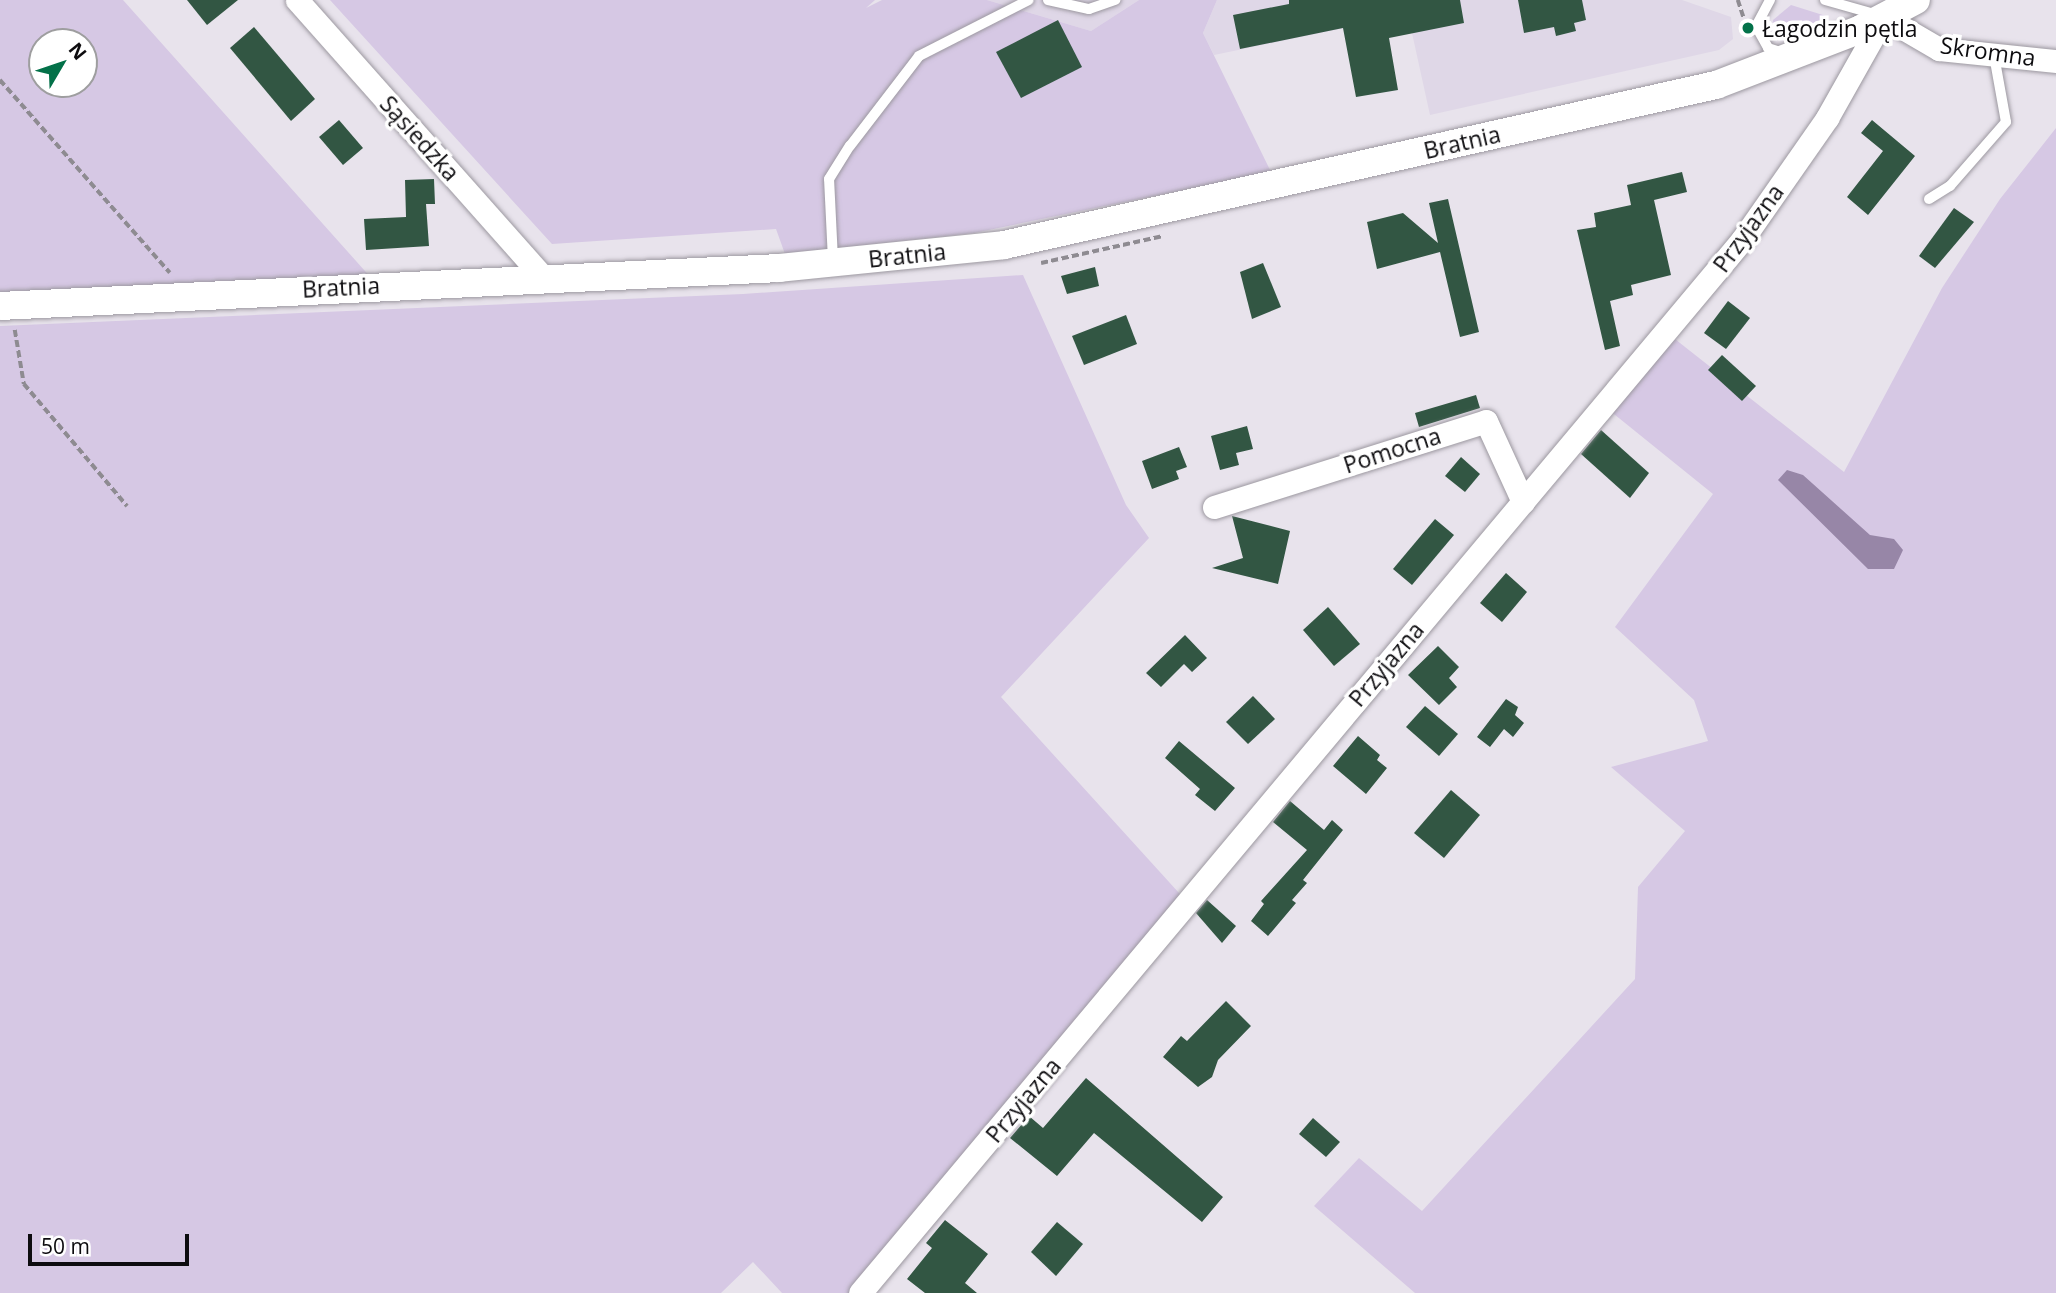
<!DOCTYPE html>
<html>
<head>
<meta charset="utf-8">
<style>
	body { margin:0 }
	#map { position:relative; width:2056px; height:1293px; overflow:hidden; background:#e8e3ec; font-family:"Open Sans",sans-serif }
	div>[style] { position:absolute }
	.built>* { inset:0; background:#dfd7e7 }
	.green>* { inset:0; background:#d6c8e4 }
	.water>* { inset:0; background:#9786a7 }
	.building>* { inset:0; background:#325643 }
	.path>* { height:3.5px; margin-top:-1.75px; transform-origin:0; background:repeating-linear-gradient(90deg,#8e8b91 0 7px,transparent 0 10.5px) }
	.roads { filter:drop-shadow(0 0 2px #9c98a0) drop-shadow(0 0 2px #9c98a0) }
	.service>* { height:10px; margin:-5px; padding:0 5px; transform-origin:5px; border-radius:5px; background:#fff }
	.minor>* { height:23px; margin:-11.5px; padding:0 11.5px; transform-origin:11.5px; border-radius:11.5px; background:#fff }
	.tertiary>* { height:28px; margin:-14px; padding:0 14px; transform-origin:14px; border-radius:14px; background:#fff }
	.dots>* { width:19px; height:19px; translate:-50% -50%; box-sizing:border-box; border:4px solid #fff; border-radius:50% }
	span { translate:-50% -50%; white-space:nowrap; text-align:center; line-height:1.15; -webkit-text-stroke:7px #fff; paint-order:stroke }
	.poi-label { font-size:23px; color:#0d0c0f }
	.left { translate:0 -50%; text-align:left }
	.street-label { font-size:23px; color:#0d0c0f }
	.north { position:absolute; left:28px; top:28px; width:70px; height:70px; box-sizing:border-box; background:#fff; border:2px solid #9e9e9f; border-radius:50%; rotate:51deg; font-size:19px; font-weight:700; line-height:28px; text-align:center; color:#0d0c0f }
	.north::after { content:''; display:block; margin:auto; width:24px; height:32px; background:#037149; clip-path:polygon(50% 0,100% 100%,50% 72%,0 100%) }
	.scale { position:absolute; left:28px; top:1234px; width:161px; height:32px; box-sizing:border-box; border:4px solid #0d0c0f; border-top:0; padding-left:9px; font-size:21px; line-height:24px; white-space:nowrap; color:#0d0c0f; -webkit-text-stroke:5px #fff; paint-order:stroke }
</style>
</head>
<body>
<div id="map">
	<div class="built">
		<div style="clip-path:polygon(987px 0,1139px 0,1091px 31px)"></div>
		<div style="clip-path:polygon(1217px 0,1682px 0,1731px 17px,1733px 39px,1719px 50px,1430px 115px,1412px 33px,1402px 16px,1214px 55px,1203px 33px)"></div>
	</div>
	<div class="green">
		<div style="clip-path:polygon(evenodd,0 0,123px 0,373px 280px,0 293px,0 0,42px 42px,84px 42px,84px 84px,42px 84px,42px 42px)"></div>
		<div style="clip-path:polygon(330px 0,875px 0,866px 8px,882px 0,987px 0,1091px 31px,1139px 0,1217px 0,1203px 33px,1271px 172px,974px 233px,785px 254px,776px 229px,552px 244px)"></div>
		<div style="clip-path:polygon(1791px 5px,1826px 16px,1829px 29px,1792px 43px,1780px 40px,1772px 30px,1773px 20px)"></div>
		<div style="clip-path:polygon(2056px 128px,2056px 1293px,1415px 1293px,1314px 1206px,1359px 1158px,1422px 1211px,1635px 979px,1638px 887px,1685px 831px,1611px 767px,1708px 741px,1694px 700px,1615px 627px,1713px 494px,1604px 406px,1666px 332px,1844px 472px,1942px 288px,2000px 199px)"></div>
		<div style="clip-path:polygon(1023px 275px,1126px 505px,1149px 538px,1001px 697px,1189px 904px,861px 1293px,782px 1293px,753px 1262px,721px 1293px,0 1293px,0 326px,743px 294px)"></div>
	</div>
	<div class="water">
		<div style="clip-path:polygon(1787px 470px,1803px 475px,1870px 535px,1894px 539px,1903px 550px,1894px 569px,1868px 569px,1778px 480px)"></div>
	</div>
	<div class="building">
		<div style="clip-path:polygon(187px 0,238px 0,207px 25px)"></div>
		<div style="clip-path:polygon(1289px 0,1460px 0,1464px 23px,1389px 38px,1398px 90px,1356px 97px,1343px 28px,1240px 49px,1233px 15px,1289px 4px)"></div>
		<div style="clip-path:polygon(1518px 0,1582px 0,1586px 20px,1574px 23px,1576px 31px,1556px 36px,1554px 27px,1524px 33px)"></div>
		<div style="clip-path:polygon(1058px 20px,1082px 67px,1021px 98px,996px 52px)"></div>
		<div style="clip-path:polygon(254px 27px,315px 99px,291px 121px,230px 48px)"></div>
		<div style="clip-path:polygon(339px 120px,363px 148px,343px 165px,319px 137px)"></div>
		<div style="clip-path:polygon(1872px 120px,1915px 156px,1868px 215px,1847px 197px,1883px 151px,1861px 133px)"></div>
		<div style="clip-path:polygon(1682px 172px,1687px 192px,1654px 200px,1671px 275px,1631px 285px,1633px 295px,1610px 301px,1620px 346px,1605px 350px,1577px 230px,1596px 227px,1594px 213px,1631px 205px,1627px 185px)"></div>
		<div style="clip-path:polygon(434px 179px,435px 204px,426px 204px,429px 246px,366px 250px,364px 219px,406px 217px,405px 180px)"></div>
		<div style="clip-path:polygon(1448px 199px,1479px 332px,1460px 337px,1440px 252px,1377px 269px,1367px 222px,1403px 213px,1438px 243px,1429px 203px)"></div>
		<div style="clip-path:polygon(1954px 208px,1974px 222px,1935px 268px,1919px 256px)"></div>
		<div style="clip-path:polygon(1263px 263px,1281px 307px,1252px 319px,1240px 272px)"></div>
		<div style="clip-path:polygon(1095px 267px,1099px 286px,1067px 294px,1061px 276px)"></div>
		<div style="clip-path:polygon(1728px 301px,1750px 318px,1726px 349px,1704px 333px)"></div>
		<div style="clip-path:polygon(1126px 315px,1137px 344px,1084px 365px,1072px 336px)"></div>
		<div style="clip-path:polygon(1722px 355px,1756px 386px,1742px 401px,1708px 370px)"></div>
		<div style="clip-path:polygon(1476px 395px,1480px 408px,1419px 427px,1415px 413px)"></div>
		<div style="clip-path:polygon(1247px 426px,1253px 449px,1236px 453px,1239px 465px,1220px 470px,1211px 436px)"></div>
		<div style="clip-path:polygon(1601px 430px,1649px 473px,1630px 498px,1581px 454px)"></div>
		<div style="clip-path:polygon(1179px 447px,1187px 467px,1176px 471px,1179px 479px,1152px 489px,1142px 461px)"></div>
		<div style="clip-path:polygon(1461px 457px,1480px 474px,1465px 492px,1445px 476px)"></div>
		<div style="clip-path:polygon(1232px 516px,1290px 531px,1278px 584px,1212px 568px,1243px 558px)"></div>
		<div style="clip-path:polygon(1435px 519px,1454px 535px,1412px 585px,1393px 569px)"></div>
		<div style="clip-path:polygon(1506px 573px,1527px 592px,1502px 622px,1480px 603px)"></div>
		<div style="clip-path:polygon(1328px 607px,1360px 644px,1334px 666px,1303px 630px)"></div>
		<div style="clip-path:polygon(1185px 635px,1207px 658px,1192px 672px,1184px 664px,1161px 687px,1146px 673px)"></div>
		<div style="clip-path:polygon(1438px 646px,1459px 667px,1449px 678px,1457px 687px,1439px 705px,1408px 675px)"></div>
		<div style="clip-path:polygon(1253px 696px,1275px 719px,1248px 744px,1226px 722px)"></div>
		<div style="clip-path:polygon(1506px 699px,1518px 707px,1515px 715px,1524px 723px,1513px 737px,1504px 729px,1490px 747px,1477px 737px)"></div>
		<div style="clip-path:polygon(1425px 706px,1458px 734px,1439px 756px,1406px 727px)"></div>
		<div style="clip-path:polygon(1358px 736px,1380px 755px,1377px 760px,1387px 768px,1366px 794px,1333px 766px)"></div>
		<div style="clip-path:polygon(1179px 741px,1235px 788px,1215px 811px,1195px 795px,1200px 789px,1165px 758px)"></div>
		<div style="clip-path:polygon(1451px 790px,1480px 815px,1444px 858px,1414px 833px)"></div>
		<div style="clip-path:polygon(1290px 801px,1324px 830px,1332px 820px,1343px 830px,1303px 880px,1307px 883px,1292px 900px,1296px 903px,1268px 936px,1251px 921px,1264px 904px,1261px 901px,1307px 850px,1273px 822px)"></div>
		<div style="clip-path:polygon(1207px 900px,1236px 926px,1222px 943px,1196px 913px)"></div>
		<div style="clip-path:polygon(1226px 1001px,1251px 1026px,1218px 1060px,1212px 1077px,1198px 1087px,1163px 1057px,1181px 1036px,1187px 1041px)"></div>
		<div style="clip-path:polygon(1086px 1078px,1223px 1197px,1202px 1222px,1094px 1133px,1057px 1176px,1010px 1138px,1029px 1116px,1043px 1128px)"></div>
		<div style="clip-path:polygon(1313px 1118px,1340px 1142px,1326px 1157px,1299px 1134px)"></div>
		<div style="clip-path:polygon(945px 1220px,988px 1254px,965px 1283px,977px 1293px,925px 1293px,907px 1279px,932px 1248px,926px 1243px)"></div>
		<div style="clip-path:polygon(1057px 1222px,1083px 1244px,1056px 1276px,1031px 1252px)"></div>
	</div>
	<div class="path">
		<div style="left:1738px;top:0;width:19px;rotate:72deg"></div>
		<div style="left:0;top:80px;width:257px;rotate:48.6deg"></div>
		<div style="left:1041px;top:263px;width:125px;rotate:-12.5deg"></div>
		<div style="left:15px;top:330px;width:55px;rotate:80.5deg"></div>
		<div style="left:24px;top:384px;width:160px;rotate:49.8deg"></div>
	</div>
	<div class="roads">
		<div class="service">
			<div style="left:1048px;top:0;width:42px;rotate:12.4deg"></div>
			<div style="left:1089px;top:9px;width:28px;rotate:-19deg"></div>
			<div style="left:1770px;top:0;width:30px;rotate:118deg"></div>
			<div style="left:1756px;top:26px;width:25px;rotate:61deg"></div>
			<div style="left:1768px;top:48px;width:16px;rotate:18deg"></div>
			<div style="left:1825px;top:0;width:55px;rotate:15.8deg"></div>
			<div style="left:1929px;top:199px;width:25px;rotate:-32deg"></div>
			<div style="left:1950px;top:186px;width:85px;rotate:-48.8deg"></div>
			<div style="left:2006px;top:122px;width:68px;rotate:-100.2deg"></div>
			<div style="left:833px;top:260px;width:81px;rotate:-92.8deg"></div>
			<div style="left:829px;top:179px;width:39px;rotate:-58deg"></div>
			<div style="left:850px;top:146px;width:113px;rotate:-52.5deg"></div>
			<div style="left:919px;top:56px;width:123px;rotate:-27deg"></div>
		</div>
		<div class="minor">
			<div style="left:297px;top:0;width:370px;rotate:48.4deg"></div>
			<div style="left:1214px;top:507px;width:285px;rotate:-17.5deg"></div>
			<div style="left:1486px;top:421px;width:89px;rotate:65.4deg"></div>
			<div style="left:860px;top:1293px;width:1374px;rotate:-50.05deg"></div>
			<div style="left:1742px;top:240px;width:149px;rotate:-55.1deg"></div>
			<div style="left:1827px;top:118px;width:116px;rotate:-60.6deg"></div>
			<div style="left:1884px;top:17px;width:64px;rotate:30.2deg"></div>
			<div style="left:1939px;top:49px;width:118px;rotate:5.9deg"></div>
		</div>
		<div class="tertiary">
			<div style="left:0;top:306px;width:780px;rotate:-2.79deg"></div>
			<div style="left:779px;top:268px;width:226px;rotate:-5.8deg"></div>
			<div style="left:1004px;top:245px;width:730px;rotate:-12.67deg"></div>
			<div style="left:1716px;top:85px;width:155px;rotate:-21.1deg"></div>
			<div style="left:1861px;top:29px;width:62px;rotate:-27.8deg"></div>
		</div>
	</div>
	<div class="dots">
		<div style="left:1748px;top:28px;background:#037149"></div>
	</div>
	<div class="poi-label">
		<span class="left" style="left:1762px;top:28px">Łagodzin pętla</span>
	</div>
	<div class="street-label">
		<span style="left:1988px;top:51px;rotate:8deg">Skromna</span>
		<span style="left:420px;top:138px;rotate:48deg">Sąsiedzka</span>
		<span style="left:1462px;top:142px;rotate:-13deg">Bratnia</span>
		<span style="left:1748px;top:228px;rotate:-54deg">Przyjazna</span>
		<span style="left:907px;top:255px;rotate:-6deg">Bratnia</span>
		<span style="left:341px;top:287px;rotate:-3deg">Bratnia</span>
		<span style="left:1392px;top:450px;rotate:-18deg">Pomocna</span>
		<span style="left:1386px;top:664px;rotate:-50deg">Przyjazna</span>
		<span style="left:1023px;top:1100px;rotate:-50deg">Przyjazna</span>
	</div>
	<div class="north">N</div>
	<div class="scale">50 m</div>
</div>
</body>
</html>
